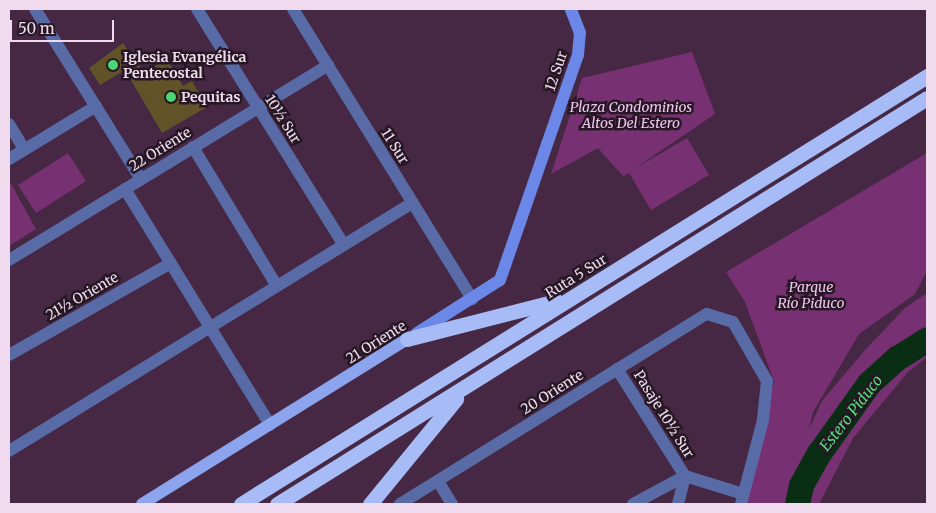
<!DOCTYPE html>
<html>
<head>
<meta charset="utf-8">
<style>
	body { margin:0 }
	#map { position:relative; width:936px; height:513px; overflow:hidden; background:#462844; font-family:Merriweather,serif }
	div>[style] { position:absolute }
	.green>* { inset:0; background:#773173 }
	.river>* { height:25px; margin:-12.5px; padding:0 12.5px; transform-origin:12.5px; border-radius:12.5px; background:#092e14 }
	.building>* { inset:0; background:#615228 }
	.street>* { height:12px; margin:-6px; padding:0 6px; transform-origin:6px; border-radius:6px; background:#586ba7 }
	.secondary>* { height:12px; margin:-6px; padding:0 6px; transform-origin:6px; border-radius:6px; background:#6b87e8 }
	.primary>* { height:12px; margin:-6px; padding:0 6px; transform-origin:6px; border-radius:6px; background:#8ca4ed }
	.highway>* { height:15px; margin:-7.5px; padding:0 7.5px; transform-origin:7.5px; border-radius:7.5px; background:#a7bbf6 }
	.dots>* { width:14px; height:14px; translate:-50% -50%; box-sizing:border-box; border:2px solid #251723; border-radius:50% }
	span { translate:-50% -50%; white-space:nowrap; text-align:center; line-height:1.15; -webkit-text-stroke:5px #251723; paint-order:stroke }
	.poi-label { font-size:14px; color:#efdbed; font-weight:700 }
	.left { translate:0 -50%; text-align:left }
	.street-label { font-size:14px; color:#efdbed }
	.park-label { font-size:14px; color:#f3c5ee; font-style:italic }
	.water-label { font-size:15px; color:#52e17c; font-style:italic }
	.frame { position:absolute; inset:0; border:10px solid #efdbed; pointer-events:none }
	.scale { position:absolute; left:10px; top:20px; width:104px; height:22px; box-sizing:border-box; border:2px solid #efdbed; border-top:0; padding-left:6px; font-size:15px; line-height:18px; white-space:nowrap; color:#efdbed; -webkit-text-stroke:4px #251723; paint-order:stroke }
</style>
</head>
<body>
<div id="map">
	<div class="green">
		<div style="clip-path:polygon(692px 52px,715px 114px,634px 169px,687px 138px,709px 175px,651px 210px,629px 173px,623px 176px,598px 148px,551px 174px,582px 78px)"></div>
		<div style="clip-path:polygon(68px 153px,86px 181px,36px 213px,18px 185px)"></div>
		<div style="clip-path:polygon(927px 153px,927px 271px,915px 294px,859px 334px,813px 412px,809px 429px,822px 401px,865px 350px,905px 308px,927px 293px,927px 357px,908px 372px,853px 438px,819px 504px,746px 504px,774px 381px,745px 302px,726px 272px)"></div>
		<div style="clip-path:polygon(9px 180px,36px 229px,9px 246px)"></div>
	</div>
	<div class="river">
		<div style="left:797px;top:504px;width:19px;rotate:-78deg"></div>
		<div style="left:801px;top:485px;width:37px;rotate:-61deg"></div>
		<div style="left:819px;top:453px;width:86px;rotate:-54.5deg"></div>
		<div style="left:869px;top:383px;width:38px;rotate:-42deg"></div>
		<div style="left:897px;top:358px;width:36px;rotate:-32deg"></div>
	</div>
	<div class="building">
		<div style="clip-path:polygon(123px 43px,144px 73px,167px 59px,183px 86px,192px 81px,207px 107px,162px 133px,125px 70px,100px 85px,89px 68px)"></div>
	</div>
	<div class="street">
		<div style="left:35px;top:9px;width:200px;rotate:58.1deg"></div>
		<div style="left:197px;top:9px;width:278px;rotate:58.1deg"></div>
		<div style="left:293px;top:9px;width:341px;rotate:58.3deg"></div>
		<div style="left:9px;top:124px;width:29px;rotate:59deg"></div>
		<div style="left:193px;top:147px;width:162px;rotate:58.9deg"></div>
		<div style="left:9px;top:159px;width:102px;rotate:-31.3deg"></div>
		<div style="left:125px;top:189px;width:277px;rotate:58.4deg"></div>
		<div style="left:9px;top:260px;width:374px;rotate:-31.4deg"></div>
		<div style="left:9px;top:355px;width:186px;rotate:-29.6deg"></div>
		<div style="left:617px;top:369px;width:127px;rotate:57.6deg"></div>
		<div style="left:685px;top:476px;width:29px;rotate:104deg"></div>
		<div style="left:9px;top:451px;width:473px;rotate:-31.6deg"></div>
		<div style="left:438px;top:481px;width:27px;rotate:59deg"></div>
		<div style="left:400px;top:504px;width:361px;rotate:-31.8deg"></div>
		<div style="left:707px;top:314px;width:27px;rotate:17deg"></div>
		<div style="left:733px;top:322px;width:68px;rotate:60deg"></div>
		<div style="left:767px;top:381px;width:39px;rotate:96deg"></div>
		<div style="left:763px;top:420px;width:87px;rotate:104.7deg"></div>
		<div style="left:633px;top:504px;width:59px;rotate:-28.3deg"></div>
		<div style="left:685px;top:476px;width:61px;rotate:17.2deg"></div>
	</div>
	<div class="secondary">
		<div style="left:417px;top:333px;width:98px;rotate:-32.6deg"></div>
		<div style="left:500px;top:280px;width:238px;rotate:-70.9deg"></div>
		<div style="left:578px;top:55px;width:22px;rotate:-85deg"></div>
		<div style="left:580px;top:33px;width:26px;rotate:-111deg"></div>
	</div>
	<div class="primary">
		<div style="left:142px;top:504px;width:312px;rotate:-31.9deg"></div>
	</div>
	<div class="highway">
		<div style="left:407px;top:339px;width:154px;rotate:-14.3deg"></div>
		<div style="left:241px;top:504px;width:809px;rotate:-31.96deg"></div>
		<div style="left:277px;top:504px;width:766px;rotate:-31.99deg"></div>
		<div style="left:370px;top:504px;width:136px;rotate:-50.7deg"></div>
	</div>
	<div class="dots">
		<div style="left:113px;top:65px;background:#4ed675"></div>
		<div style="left:171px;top:97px;background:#4ed675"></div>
	</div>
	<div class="poi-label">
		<span class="left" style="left:123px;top:65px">Iglesia Evangélica<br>Pentecostal</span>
		<span class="left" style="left:181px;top:97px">Pequitas</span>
	</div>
	<div class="street-label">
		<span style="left:556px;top:71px;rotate:-71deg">12 Sur</span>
		<span style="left:283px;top:119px;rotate:58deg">10½ Sur</span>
		<span style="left:395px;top:146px;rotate:58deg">11 Sur</span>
		<span style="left:160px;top:149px;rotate:-32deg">22 Oriente</span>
		<span style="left:576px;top:276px;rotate:-32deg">Ruta 5 Sur</span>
		<span style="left:82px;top:296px;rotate:-30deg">21½ Oriente</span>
		<span style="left:376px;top:342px;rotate:-32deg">21 Oriente</span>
		<span style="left:552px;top:392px;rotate:-32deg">20 Oriente</span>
		<span style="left:664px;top:414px;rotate:58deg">Pasaje 10½ Sur</span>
	</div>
	<div class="park-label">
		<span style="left:631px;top:115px">Plaza Condominios<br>Altos Del Estero</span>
		<span style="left:811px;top:295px">Parque<br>Río Piduco</span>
	</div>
	<div class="water-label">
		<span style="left:851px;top:413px;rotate:-52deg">Estero Piduco</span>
	</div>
	<div class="frame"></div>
	<div class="scale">50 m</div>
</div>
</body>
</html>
